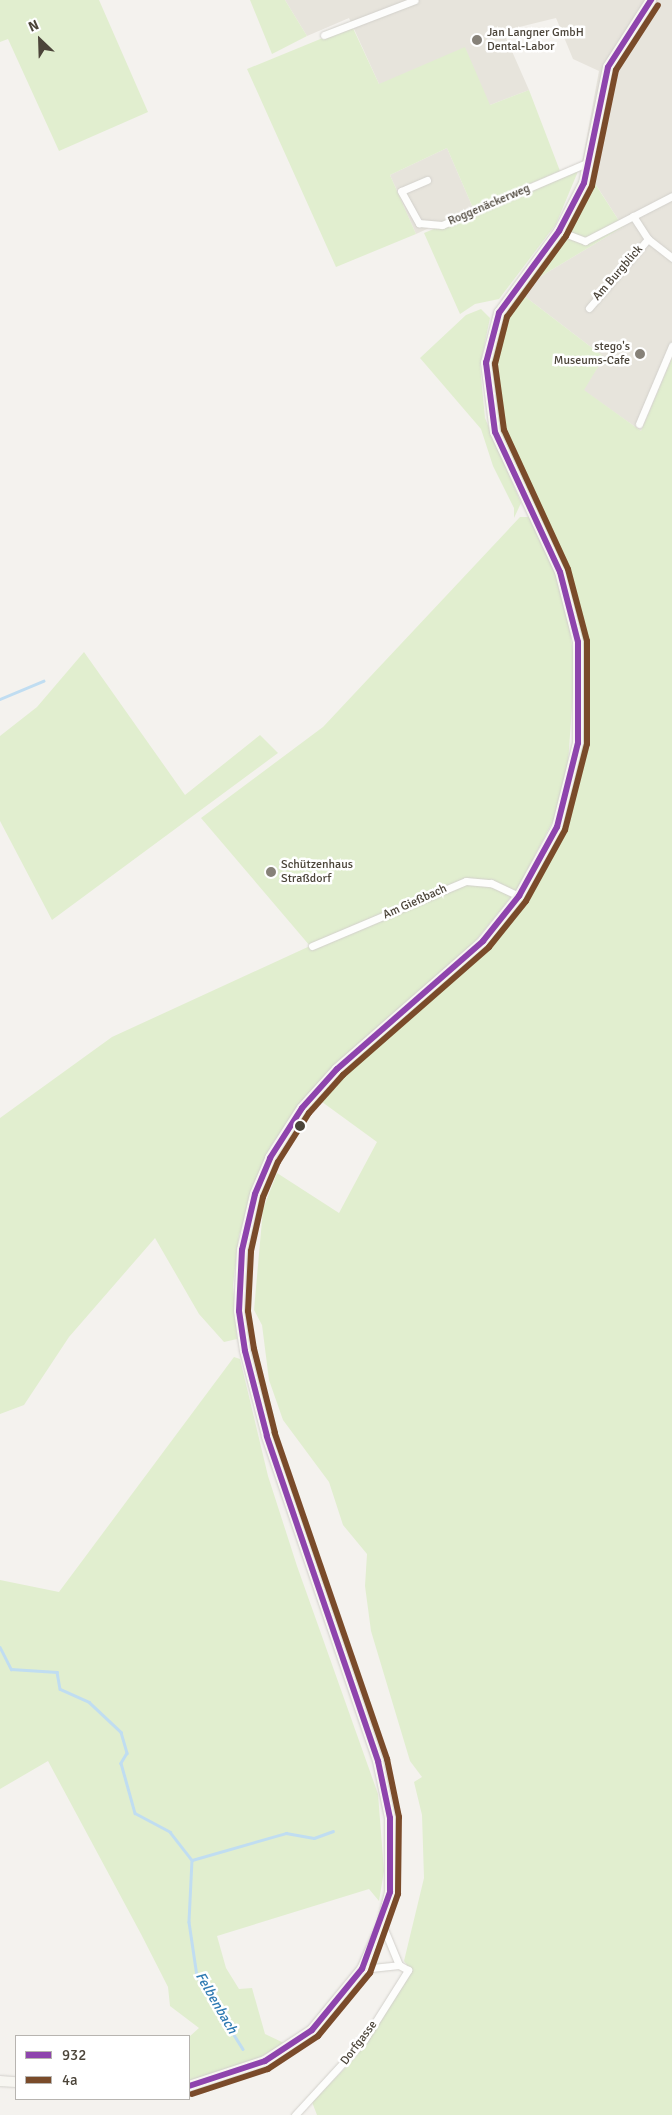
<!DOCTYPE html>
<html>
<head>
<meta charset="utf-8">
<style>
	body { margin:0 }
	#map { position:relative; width:672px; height:2115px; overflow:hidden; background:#f4f2ee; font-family:Signika,sans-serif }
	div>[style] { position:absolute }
	.residential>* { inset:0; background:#e7e4dc }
	.green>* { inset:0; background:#e1eecf }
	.stream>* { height:2.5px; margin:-1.25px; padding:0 1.25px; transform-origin:1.25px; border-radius:1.25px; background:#c0ddf1 }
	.roads { filter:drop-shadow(0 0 1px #d2d0cb) drop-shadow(0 0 1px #d2d0cb) }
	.minor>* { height:7px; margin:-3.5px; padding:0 3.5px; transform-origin:3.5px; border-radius:3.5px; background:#fdfdfc }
	.secondary>* { height:10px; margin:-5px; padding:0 5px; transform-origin:5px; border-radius:5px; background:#f7f6f1 }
	.bus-1>* { height:6px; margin:-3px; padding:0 3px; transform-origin:3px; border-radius:3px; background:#8e44ad }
	.bus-2>* { height:6px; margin:-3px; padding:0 3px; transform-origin:3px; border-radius:3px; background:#7a4b2a }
	.dots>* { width:14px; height:14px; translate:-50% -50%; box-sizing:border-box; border:2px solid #fff; border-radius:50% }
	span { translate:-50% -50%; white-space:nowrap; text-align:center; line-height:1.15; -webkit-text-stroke:5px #fff; paint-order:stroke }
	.poi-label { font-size:12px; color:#4b4439 }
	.left { translate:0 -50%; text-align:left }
	.right { translate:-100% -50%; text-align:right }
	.street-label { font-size:12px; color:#4b4439 }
	.water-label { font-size:14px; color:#2e7ab2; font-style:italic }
	.legend { position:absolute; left:15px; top:2035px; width:175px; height:65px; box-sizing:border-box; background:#fff; border:1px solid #b7b4b0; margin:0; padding:6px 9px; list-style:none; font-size:15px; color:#4b4439 }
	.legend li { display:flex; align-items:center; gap:10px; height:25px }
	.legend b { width:25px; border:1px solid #b7b4b0 }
	.north { position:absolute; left:15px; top:15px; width:50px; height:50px; -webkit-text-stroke:4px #fff; paint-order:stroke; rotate:336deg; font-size:14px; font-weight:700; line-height:20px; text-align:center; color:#4b4439 }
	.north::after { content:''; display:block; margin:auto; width:18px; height:22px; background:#4b4439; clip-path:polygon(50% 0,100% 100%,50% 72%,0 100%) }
</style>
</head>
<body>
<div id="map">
	<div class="residential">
		<div style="clip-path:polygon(285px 0,672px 0,672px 358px,641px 431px,583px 390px,604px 357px,523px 295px,533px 281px,623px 227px,582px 163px,599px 71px,573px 59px,556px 18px,503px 31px,529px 90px,490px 105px,379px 84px,349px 18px,307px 36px)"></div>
		<div style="clip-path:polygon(447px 148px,473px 208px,416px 234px,390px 175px)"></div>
	</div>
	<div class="green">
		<div style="clip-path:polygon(0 0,99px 0,148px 112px,59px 151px,8px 39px,0 42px)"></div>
		<div style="clip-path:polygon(250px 0,285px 0,307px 36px,272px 54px)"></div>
		<div style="clip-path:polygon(352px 26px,379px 84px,465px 47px,490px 105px,529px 90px,560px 171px,473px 208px,447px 148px,390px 175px,416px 234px,336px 267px,247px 69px)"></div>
		<div style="clip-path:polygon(579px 169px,556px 224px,499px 299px,475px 304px,460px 314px,424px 233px)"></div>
		<div style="clip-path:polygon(592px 179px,623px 227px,533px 281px,523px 295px,604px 357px,584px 390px,641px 431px,672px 358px,672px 2115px,317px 2115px,312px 2102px,356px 2057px,412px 1972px,404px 1961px,424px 1878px,422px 1815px,414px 1782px,422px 1777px,410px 1761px,371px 1631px,365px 1586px,367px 1554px,343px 1525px,329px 1482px,283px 1420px,269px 1380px,262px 1325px,254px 1310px,263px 1209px,277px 1173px,339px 1213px,377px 1142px,318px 1099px,359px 1055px,493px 937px,548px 855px,572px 792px,586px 716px,586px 658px,568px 580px,502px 441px,490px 395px,491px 353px,517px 291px,564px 232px)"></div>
		<div style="clip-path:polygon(481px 309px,490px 318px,480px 366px,485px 418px,521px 503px,514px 518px,514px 508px,493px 466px,481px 429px,420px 358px,466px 315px)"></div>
		<div style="clip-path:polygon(520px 517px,529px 517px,552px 563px,567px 613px,575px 665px,567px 777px,554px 819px,516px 891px,467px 951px,306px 1096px,270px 1147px,239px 1235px,233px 1285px,237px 1339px,224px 1342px,199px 1314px,155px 1238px,69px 1337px,24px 1405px,0 1414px,0 1118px,112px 1037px,310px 946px,201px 818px,323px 727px)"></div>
		<div style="clip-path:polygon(84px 652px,185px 795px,260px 735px,278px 753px,52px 920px,0 821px,0 736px,37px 707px)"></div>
		<div style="clip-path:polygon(234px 1357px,240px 1359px,268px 1476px,297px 1566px,378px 1794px,384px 1871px,379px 1901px,369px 1889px,217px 1936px,226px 1968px,239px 1989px,252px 1988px,265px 2034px,284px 2043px,250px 2063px,189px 2081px,189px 2037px,199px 2028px,170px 2006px,168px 1987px,141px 1934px,48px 1761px,0 1789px,0 1580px,59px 1592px)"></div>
	</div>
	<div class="stream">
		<div style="left:0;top:699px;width:47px;rotate:-22.7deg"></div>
		<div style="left:0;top:1647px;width:25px;rotate:63deg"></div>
		<div style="left:11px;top:1669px;width:46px;rotate:3.7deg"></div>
		<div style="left:57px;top:1672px;width:17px;rotate:80deg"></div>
		<div style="left:60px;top:1689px;width:32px;rotate:24deg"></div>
		<div style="left:89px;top:1702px;width:44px;rotate:43.2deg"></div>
		<div style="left:121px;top:1732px;width:22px;rotate:74deg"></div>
		<div style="left:127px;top:1753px;width:12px;rotate:121deg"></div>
		<div style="left:121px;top:1763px;width:52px;rotate:74.4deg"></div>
		<div style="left:135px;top:1813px;width:40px;rotate:28deg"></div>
		<div style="left:170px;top:1832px;width:36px;rotate:52deg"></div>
		<div style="left:192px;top:1860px;width:62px;rotate:92.8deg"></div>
		<div style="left:189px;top:1922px;width:55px;rotate:81.6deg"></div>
		<div style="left:197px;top:1976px;width:86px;rotate:57.8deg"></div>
		<div style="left:192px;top:1860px;width:98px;rotate:-16deg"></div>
		<div style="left:286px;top:1833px;width:28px;rotate:10deg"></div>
		<div style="left:314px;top:1838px;width:20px;rotate:-20deg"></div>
	</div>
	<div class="roads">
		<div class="minor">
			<div style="left:324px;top:35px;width:97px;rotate:-21deg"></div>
			<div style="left:427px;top:180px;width:28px;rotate:157deg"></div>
			<div style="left:401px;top:191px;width:37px;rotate:61deg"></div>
			<div style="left:419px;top:223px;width:23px;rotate:5deg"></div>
			<div style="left:442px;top:225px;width:160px;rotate:-23.2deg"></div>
			<div style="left:633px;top:216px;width:27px;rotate:57deg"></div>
			<div style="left:648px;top:239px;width:31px;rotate:38deg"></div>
			<div style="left:559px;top:231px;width:28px;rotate:21deg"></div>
			<div style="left:585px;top:241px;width:98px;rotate:-27.3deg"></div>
			<div style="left:589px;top:308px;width:91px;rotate:-49.5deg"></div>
			<div style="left:639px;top:424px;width:85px;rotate:-67.1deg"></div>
			<div style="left:312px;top:946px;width:167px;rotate:-22.9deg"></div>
			<div style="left:466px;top:881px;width:25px;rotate:5deg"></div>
			<div style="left:491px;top:883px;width:31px;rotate:25deg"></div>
			<div style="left:382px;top:1924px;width:44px;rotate:67.5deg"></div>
			<div style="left:362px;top:1969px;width:37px;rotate:-6deg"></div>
			<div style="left:295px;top:2115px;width:102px;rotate:-47.4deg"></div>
			<div style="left:364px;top:2040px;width:83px;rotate:-57.8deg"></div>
			<div style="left:408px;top:1970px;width:10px;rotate:-151deg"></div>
		</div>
		<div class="secondary">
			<div style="left:0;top:2081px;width:16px;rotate:4deg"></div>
			<div style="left:189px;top:2086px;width:80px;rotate:-18.2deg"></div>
			<div style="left:265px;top:2061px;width:56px;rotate:-33.4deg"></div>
			<div style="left:312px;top:2030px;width:79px;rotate:-50.7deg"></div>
			<div style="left:362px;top:1969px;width:49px;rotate:-66deg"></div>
			<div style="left:382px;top:1924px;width:33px;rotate:-76deg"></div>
			<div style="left:390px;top:1892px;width:74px;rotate:-90deg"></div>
			<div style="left:390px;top:1818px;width:58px;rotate:-101.9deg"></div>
			<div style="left:378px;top:1761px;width:343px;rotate:-108.9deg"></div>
			<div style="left:267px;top:1436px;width:88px;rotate:-104.5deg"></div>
			<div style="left:245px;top:1351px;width:40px;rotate:-98.5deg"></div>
			<div style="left:239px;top:1311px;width:61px;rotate:-87.2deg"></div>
			<div style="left:242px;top:1250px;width:57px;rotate:-76.9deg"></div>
			<div style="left:255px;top:1194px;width:39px;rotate:-67deg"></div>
			<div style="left:270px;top:1158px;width:59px;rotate:-57.4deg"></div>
			<div style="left:302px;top:1108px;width:52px;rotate:-48.1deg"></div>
			<div style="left:337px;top:1069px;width:194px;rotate:-41.2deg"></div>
			<div style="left:483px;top:941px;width:58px;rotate:-51.3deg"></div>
			<div style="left:519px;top:896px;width:79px;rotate:-61.2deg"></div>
			<div style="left:557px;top:827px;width:87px;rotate:-76deg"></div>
			<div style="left:578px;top:743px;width:101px;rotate:-90deg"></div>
			<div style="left:578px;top:642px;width:72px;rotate:-104.4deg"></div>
			<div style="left:560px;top:572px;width:154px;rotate:-114.9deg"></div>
			<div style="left:495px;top:432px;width:70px;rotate:-97.4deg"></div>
			<div style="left:486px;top:363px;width:52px;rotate:-75.4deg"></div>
			<div style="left:499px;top:313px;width:102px;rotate:-53.8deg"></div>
			<div style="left:559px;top:231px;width:54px;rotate:-62.5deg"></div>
			<div style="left:584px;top:183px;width:118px;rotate:-78.3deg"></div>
			<div style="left:608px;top:67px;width:80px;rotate:-57.3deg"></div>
		</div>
	</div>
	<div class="bus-1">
		<div style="left:189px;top:2086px;width:80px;rotate:-18.2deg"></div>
		<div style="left:265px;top:2061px;width:56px;rotate:-33.4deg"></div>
		<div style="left:312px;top:2030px;width:79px;rotate:-50.7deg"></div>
		<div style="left:362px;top:1969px;width:82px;rotate:-70deg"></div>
		<div style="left:390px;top:1892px;width:74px;rotate:-90deg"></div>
		<div style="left:390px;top:1818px;width:58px;rotate:-101.9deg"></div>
		<div style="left:378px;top:1761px;width:343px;rotate:-108.9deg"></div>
		<div style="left:267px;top:1436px;width:88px;rotate:-104.5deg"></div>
		<div style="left:245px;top:1351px;width:40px;rotate:-98.5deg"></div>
		<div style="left:239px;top:1311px;width:61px;rotate:-87.2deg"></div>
		<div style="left:242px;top:1250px;width:57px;rotate:-76.9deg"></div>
		<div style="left:255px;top:1194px;width:39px;rotate:-67deg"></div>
		<div style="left:270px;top:1158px;width:59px;rotate:-57.4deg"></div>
		<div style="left:302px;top:1108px;width:52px;rotate:-48.1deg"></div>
		<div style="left:337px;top:1069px;width:194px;rotate:-41.2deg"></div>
		<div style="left:483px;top:941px;width:58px;rotate:-51.3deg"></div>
		<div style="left:519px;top:896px;width:79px;rotate:-61.2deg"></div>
		<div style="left:557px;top:827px;width:87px;rotate:-76deg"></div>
		<div style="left:578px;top:743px;width:101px;rotate:-90deg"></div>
		<div style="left:578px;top:642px;width:72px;rotate:-104.4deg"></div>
		<div style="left:560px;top:572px;width:154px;rotate:-114.9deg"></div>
		<div style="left:495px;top:432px;width:70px;rotate:-97.4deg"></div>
		<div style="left:486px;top:363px;width:52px;rotate:-75.4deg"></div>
		<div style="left:499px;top:313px;width:102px;rotate:-53.8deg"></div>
		<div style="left:559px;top:231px;width:54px;rotate:-62.5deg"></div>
		<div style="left:584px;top:183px;width:118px;rotate:-78.3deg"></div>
		<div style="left:608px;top:67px;width:80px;rotate:-57.3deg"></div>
	</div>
	<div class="bus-2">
		<div style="left:192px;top:2094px;width:80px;rotate:-18.2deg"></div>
		<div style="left:268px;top:2069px;width:60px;rotate:-33.4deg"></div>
		<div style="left:318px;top:2036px;width:82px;rotate:-50.5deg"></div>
		<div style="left:370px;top:1973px;width:84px;rotate:-70.5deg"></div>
		<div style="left:398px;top:1894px;width:77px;rotate:-89.3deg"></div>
		<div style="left:399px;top:1817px;width:59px;rotate:-101.7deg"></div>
		<div style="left:387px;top:1759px;width:345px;rotate:-109deg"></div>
		<div style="left:275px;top:1433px;width:87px;rotate:-104deg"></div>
		<div style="left:254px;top:1349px;width:38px;rotate:-99deg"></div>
		<div style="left:248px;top:1311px;width:60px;rotate:-87.1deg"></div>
		<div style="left:251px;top:1251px;width:55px;rotate:-77.5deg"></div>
		<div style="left:263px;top:1197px;width:38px;rotate:-67deg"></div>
		<div style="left:278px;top:1162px;width:58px;rotate:-57.7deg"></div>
		<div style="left:309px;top:1113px;width:51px;rotate:-48.2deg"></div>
		<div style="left:343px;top:1075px;width:194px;rotate:-41.2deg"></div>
		<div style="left:489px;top:947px;width:59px;rotate:-51.2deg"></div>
		<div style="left:526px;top:901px;width:81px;rotate:-61.2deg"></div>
		<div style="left:565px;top:830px;width:89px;rotate:-75.7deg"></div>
		<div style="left:587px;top:744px;width:103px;rotate:-90deg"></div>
		<div style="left:587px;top:641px;width:74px;rotate:-104.8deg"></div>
		<div style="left:568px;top:569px;width:153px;rotate:-114.7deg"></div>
		<div style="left:504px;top:430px;width:67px;rotate:-97.8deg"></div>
		<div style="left:495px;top:364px;width:49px;rotate:-75.7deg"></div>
		<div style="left:507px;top:317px;width:100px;rotate:-53.9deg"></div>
		<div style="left:566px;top:236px;width:56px;rotate:-62.5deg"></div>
		<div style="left:592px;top:186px;width:118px;rotate:-78.3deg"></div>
		<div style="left:616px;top:70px;width:77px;rotate:-57.1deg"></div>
	</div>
	<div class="dots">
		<div style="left:477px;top:40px;background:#868178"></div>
		<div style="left:640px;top:354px;background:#868178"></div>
		<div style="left:271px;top:872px;background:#868178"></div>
		<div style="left:300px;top:1126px;background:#4b4439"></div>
	</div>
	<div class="poi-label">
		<span class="left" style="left:487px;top:40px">Jan Langner GmbH<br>Dental-Labor</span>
		<span class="right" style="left:630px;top:354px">stego's<br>Museums-Cafe</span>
		<span class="left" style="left:281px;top:872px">Schützenhaus<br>Straßdorf</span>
	</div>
	<div class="street-label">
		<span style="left:489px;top:205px;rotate:-23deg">Roggenäckerweg</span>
		<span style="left:618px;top:273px;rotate:-49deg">Am Burgblick</span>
		<span style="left:415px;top:902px;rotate:-24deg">Am Gießbach</span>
		<span style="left:359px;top:2043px;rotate:-53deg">Dorfgasse</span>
	</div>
	<div class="water-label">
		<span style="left:216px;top:2003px;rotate:60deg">Felbenbach</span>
	</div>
	<ul class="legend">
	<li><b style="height:6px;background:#8e44ad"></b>932</li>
	<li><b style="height:6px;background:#7a4b2a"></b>4a</li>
	</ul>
	<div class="north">N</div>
</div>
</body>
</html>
